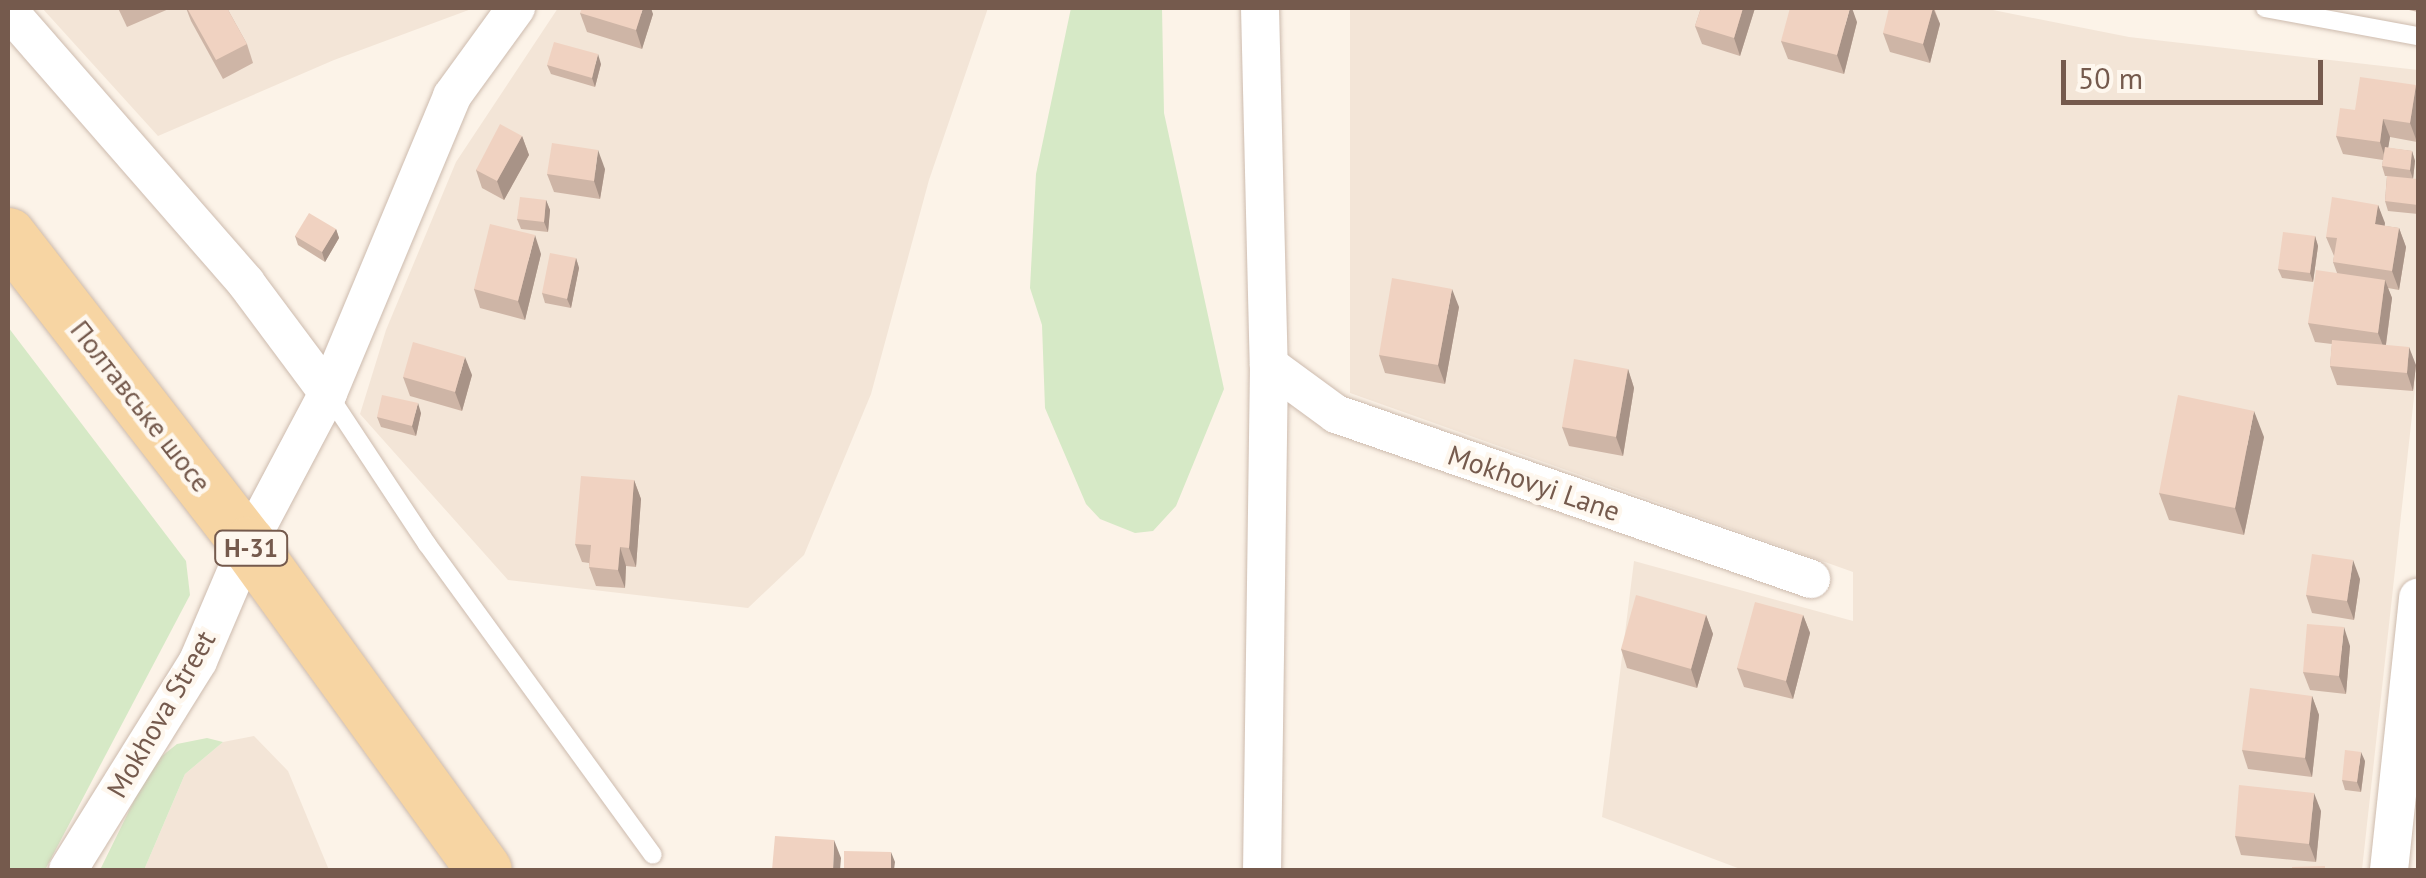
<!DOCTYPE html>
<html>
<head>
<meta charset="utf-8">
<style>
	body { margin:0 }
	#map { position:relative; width:2426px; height:878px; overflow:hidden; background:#fcf3e8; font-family:"PT Sans",sans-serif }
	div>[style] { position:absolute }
	.residential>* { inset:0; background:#f3e5d7 }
	.green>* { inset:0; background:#d6e9c6 }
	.roads { filter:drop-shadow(0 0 2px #cdbbae) drop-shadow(0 0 2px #cdbbae) }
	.service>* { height:18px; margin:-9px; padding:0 9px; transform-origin:9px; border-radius:9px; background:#fff }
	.minor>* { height:38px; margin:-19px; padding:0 19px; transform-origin:19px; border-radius:19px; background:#fff }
	.primary>* { height:55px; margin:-27.5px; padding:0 27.5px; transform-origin:27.5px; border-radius:27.5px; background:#f7d5a3 }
	.wall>* { inset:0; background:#ceb5a6 }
	.shaded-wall>* { inset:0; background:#a89387 }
	.building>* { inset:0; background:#f0d2c1 }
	span { translate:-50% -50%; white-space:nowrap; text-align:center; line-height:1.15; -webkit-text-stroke:9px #fef7ee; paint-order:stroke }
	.shield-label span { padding:2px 8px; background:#fef7ee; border:2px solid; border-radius:8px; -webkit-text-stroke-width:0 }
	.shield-label { font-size:25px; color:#755a4d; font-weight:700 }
	.street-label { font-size:28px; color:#755a4d }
	.frame { position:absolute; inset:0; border:10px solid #755a4d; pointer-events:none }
	.scale { position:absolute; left:2061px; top:60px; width:262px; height:45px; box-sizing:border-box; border:5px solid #755a4d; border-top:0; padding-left:12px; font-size:30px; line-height:35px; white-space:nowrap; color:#755a4d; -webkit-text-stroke:8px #fef7ee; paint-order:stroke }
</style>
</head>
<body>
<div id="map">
	<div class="residential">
		<div style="clip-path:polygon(42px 8px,474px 8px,334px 60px,158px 136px)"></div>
		<div style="clip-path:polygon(558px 8px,988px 8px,929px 180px,871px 394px,804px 555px,748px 608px,508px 580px,360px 414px,386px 330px,456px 162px)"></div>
		<div style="clip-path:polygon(1350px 8px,1983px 8px,2129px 37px,2418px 70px,2418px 361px,2362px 870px,1743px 870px,1602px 817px,1634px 561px,1853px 621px,1853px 572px,1350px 393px)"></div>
		<div style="clip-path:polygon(254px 736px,288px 771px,329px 870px,144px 870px,185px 774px,223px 742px)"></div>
	</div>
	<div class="green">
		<div style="clip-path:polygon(1071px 8px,1162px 8px,1164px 113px,1224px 389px,1176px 506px,1153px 531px,1135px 533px,1100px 519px,1086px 504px,1045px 408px,1042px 325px,1030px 288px,1036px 174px)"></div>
		<div style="clip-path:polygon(8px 327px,186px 561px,190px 595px,45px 870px,8px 870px)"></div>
		<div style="clip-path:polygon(207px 738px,223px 742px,185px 774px,144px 870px,100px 870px,152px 764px,177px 744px)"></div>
	</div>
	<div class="roads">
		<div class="service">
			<div style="left:2265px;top:8px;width:156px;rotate:10.4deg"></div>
			<div style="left:328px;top:394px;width:180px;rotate:56.6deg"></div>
			<div style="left:427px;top:544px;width:384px;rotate:54deg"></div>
		</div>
		<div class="minor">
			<div style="left:1260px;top:8px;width:357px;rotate:88.6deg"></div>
			<div style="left:1269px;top:365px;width:505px;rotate:90.79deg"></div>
			<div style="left:8px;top:10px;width:362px;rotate:48.9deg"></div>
			<div style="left:246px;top:283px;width:137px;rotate:53.3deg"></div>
			<div style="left:1269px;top:365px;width:83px;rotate:36.2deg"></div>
			<div style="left:1336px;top:414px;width:503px;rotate:19.16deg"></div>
			<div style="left:68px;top:870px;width:246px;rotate:-58.1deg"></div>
			<div style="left:198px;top:661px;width:127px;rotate:-66.9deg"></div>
			<div style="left:248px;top:544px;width:171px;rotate:-62.1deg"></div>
			<div style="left:328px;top:393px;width:322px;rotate:-67.3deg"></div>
			<div style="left:452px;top:96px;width:109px;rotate:-54deg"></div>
			<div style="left:2389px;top:870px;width:274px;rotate:-83.9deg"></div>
		</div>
		<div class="primary">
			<div style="left:8px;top:235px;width:391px;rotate:52.2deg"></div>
			<div style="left:248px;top:544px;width:402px;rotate:54.1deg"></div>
		</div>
	</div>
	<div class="wall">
		<div style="clip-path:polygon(118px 8px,171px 8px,127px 27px)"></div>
		<div style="clip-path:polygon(186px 8px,227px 8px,247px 44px,253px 63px,223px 79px,191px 21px)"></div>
		<div style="clip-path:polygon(1701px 8px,1755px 8px,1740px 56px,1702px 44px,1695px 26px)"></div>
		<div style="clip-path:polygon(1903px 8px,1934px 8px,1940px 24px,1930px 63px,1890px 52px,1883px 33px)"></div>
		<div style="clip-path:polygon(2400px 8px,2418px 8px,2418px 12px)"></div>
		<div style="clip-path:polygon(580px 13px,653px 14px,642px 49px,587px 32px)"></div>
		<div style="clip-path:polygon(1857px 22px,1844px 74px,1788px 59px,1781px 41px)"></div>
		<div style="clip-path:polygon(601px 64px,595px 87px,551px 74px,547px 65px)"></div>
		<div style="clip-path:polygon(2416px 85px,2418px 91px,2417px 142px,2390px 137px,2388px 148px,2412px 151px,2415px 161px,2413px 179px,2418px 179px,2418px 214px,2388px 211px,2385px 201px,2387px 176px,2385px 176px,2382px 166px,2383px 160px,2343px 154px,2336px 136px,2355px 110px)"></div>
		<div style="clip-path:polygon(522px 136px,529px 155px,504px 200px,482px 188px,476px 170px)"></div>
		<div style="clip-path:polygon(605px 169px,600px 199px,554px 192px,547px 174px)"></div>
		<div style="clip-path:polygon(546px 200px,550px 210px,548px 232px,521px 229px,517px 219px)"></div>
		<div style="clip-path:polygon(2378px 205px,2385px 226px,2399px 228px,2406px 247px,2399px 290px,2388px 288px,2392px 298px,2386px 345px,2416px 365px,2413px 391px,2337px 385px,2330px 366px,2332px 344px,2315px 342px,2308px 323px,2337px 273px,2333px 262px,2334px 256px,2326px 237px)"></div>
		<div style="clip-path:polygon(336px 229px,339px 238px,325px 262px,298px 245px,295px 236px)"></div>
		<div style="clip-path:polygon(2315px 236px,2318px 246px,2313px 282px,2282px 278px,2278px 269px)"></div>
		<div style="clip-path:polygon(541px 254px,525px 320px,480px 308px,474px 289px)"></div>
		<div style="clip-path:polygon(576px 258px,579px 268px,571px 308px,545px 303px,542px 293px)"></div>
		<div style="clip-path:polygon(1459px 307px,1445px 384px,1385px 373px,1379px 355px)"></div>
		<div style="clip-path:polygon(1628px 369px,1634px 388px,1623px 456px,1569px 446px,1562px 427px)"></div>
		<div style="clip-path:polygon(472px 375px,462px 411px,410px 396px,403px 377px)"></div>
		<div style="clip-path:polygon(421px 413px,416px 436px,381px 427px,377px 417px)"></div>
		<div style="clip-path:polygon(2264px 437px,2244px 535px,2169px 520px,2159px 493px)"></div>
		<div style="clip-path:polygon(634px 480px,641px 499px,636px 567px,626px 566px,625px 588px,596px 586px,589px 567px,589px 563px,582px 562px,575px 544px)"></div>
		<div style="clip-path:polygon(2360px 579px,2354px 620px,2312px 613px,2306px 595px)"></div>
		<div style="clip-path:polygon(1706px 615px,1713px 634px,1697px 688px,1627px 668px,1621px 649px)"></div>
		<div style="clip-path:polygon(1803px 615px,1810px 633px,1793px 699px,1744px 687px,1737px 668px)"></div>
		<div style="clip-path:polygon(2350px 646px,2346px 694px,2310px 690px,2303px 672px)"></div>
		<div style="clip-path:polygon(2312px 696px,2319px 715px,2312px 777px,2248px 769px,2242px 750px)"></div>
		<div style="clip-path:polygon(2365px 761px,2361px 792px,2345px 790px,2342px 780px)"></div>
		<div style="clip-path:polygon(2321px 811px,2316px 862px,2241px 855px,2235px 836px)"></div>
	</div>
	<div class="shaded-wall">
		<div style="clip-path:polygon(643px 8px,651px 8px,653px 14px,642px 49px,636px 30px)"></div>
		<div style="clip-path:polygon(1743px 8px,1755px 8px,1740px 56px,1734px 38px)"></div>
		<div style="clip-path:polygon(1850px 8px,1852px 8px,1857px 22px,1844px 74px,1837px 55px)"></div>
		<div style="clip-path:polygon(1933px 8px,1940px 24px,1930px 63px,1923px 44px)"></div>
		<div style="clip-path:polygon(598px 54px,601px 64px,595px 87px,592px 78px)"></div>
		<div style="clip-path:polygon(2416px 85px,2418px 91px,2417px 142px,2410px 123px)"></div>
		<div style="clip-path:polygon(2383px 119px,2390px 137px,2386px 161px,2380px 142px)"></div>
		<div style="clip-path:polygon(522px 136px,529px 155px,504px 200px,497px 181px)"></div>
		<div style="clip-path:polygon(598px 150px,605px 169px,600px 199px,594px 181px)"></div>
		<div style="clip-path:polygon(2412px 151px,2415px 161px,2413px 179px,2410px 170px)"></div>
		<div style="clip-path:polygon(546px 200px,550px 210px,548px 232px,544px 222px)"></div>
		<div style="clip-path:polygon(2378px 205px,2385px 223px,2382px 243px,2375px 224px)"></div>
		<div style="clip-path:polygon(2399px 228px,2406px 247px,2399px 290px,2392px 271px)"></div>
		<div style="clip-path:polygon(336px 229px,339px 238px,325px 262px,322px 252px)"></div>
		<div style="clip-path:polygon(535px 235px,541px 254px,525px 320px,518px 301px)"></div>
		<div style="clip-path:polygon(2315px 236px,2318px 246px,2313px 282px,2310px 273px)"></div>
		<div style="clip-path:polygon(576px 258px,579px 268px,571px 308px,567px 299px)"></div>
		<div style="clip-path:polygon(2385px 280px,2392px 298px,2385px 351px,2378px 333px)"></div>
		<div style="clip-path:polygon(1452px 289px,1459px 307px,1445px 384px,1438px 365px)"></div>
		<div style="clip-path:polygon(2409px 347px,2416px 365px,2413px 391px,2407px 373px)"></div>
		<div style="clip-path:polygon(465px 357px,472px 375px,462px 411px,455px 392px)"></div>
		<div style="clip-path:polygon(1628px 369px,1634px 388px,1623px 456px,1616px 437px)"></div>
		<div style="clip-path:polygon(418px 403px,421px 413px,416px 436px,412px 426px)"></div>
		<div style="clip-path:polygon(2254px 411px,2264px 437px,2244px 535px,2235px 508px)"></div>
		<div style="clip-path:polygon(634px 480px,641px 499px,636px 567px,629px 548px)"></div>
		<div style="clip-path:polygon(620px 547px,626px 566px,625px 588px,618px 570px)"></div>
		<div style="clip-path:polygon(2353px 560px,2360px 579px,2354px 620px,2347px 601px)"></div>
		<div style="clip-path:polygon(1706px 615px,1713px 634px,1697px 688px,1691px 669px)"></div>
		<div style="clip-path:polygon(1803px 615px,1810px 633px,1793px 699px,1786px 681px)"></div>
		<div style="clip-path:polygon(2344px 627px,2350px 646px,2346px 694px,2339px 676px)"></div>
		<div style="clip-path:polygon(2312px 696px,2319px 715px,2312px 777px,2305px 758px)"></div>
		<div style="clip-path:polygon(2361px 752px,2365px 761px,2361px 792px,2357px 782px)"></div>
		<div style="clip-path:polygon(2314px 793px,2321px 811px,2316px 862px,2309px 844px)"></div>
		<div style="clip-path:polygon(834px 840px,841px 858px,840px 870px,833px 870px)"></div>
		<div style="clip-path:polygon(891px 852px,895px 862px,894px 870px,891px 870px)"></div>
	</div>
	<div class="building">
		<div style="clip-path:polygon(187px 8px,227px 8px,247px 44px,216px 60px)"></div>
		<div style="clip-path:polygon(582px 8px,643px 8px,636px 30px,580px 13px)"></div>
		<div style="clip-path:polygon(1701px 8px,1743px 8px,1734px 38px,1695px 26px)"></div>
		<div style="clip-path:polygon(1790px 8px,1850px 8px,1837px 55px,1781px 41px)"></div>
		<div style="clip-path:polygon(1889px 8px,1903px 10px,1903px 8px,1933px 8px,1923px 44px,1883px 33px)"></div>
		<div style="clip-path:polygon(554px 42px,598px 54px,592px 78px,547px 65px)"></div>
		<div style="clip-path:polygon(2360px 77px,2416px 85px,2410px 123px,2383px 119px,2380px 142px,2336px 136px,2340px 108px,2355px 110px)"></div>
		<div style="clip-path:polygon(500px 124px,522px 136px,497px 181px,476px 170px)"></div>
		<div style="clip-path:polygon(552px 143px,598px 150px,594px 181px,547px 174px)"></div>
		<div style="clip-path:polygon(2385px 147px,2412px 151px,2410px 170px,2382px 166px)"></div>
		<div style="clip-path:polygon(2387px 176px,2418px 179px,2418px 205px,2385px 201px)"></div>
		<div style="clip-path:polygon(520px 197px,546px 200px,544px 222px,517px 219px)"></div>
		<div style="clip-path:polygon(2332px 197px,2378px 205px,2375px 224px,2399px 228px,2392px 271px,2333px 262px,2337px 238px,2326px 237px)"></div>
		<div style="clip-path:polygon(309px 213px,336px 229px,322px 252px,295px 236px)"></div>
		<div style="clip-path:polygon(490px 224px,535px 235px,518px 301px,474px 289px)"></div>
		<div style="clip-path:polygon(2283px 232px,2315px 236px,2310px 273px,2278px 269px)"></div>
		<div style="clip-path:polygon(550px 253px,576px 258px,567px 299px,542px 293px)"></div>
		<div style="clip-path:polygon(2316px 270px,2385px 280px,2378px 333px,2308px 323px)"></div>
		<div style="clip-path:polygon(1392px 278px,1452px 289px,1438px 365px,1379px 355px)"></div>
		<div style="clip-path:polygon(2332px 340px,2409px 347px,2407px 373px,2330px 366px)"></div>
		<div style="clip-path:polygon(413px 342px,465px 357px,455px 392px,403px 377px)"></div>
		<div style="clip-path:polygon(1574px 359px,1628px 369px,1616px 437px,1562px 427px)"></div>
		<div style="clip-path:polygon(382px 395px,418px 403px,412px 426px,377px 417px)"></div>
		<div style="clip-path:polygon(2178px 395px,2254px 411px,2235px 508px,2159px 493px)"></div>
		<div style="clip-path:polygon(581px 476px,634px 480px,629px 548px,620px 547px,618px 570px,589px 567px,591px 545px,575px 544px)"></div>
		<div style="clip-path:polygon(2312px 554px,2353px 560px,2347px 601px,2306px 595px)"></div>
		<div style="clip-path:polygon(1636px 595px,1706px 615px,1691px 669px,1621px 649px)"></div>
		<div style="clip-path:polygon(1755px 602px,1803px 615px,1786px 681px,1737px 668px)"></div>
		<div style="clip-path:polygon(2307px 624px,2344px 627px,2339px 676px,2303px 672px)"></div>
		<div style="clip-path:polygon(2250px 688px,2312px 696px,2305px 758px,2242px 750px)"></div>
		<div style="clip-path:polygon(2345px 750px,2361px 752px,2357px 782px,2342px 780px)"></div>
		<div style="clip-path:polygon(2239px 785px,2314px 793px,2309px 844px,2235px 836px)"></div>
		<div style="clip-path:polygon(775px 836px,834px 840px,833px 870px,772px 870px)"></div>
		<div style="clip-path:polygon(844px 851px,891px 852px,891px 870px,844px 870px)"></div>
		<div style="clip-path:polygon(2325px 866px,2325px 870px,2292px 870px,2292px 867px)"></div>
	</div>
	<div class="shield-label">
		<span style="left:251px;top:548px">Н-31</span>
	</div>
	<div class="street-label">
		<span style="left:141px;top:406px;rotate:52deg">Полтавське шосе</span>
		<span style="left:1534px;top:483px;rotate:19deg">Mokhovyi Lane</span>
		<span style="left:161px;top:714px;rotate:-60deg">Mokhova Street</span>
	</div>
	<div class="frame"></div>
	<div class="scale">50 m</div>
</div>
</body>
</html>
